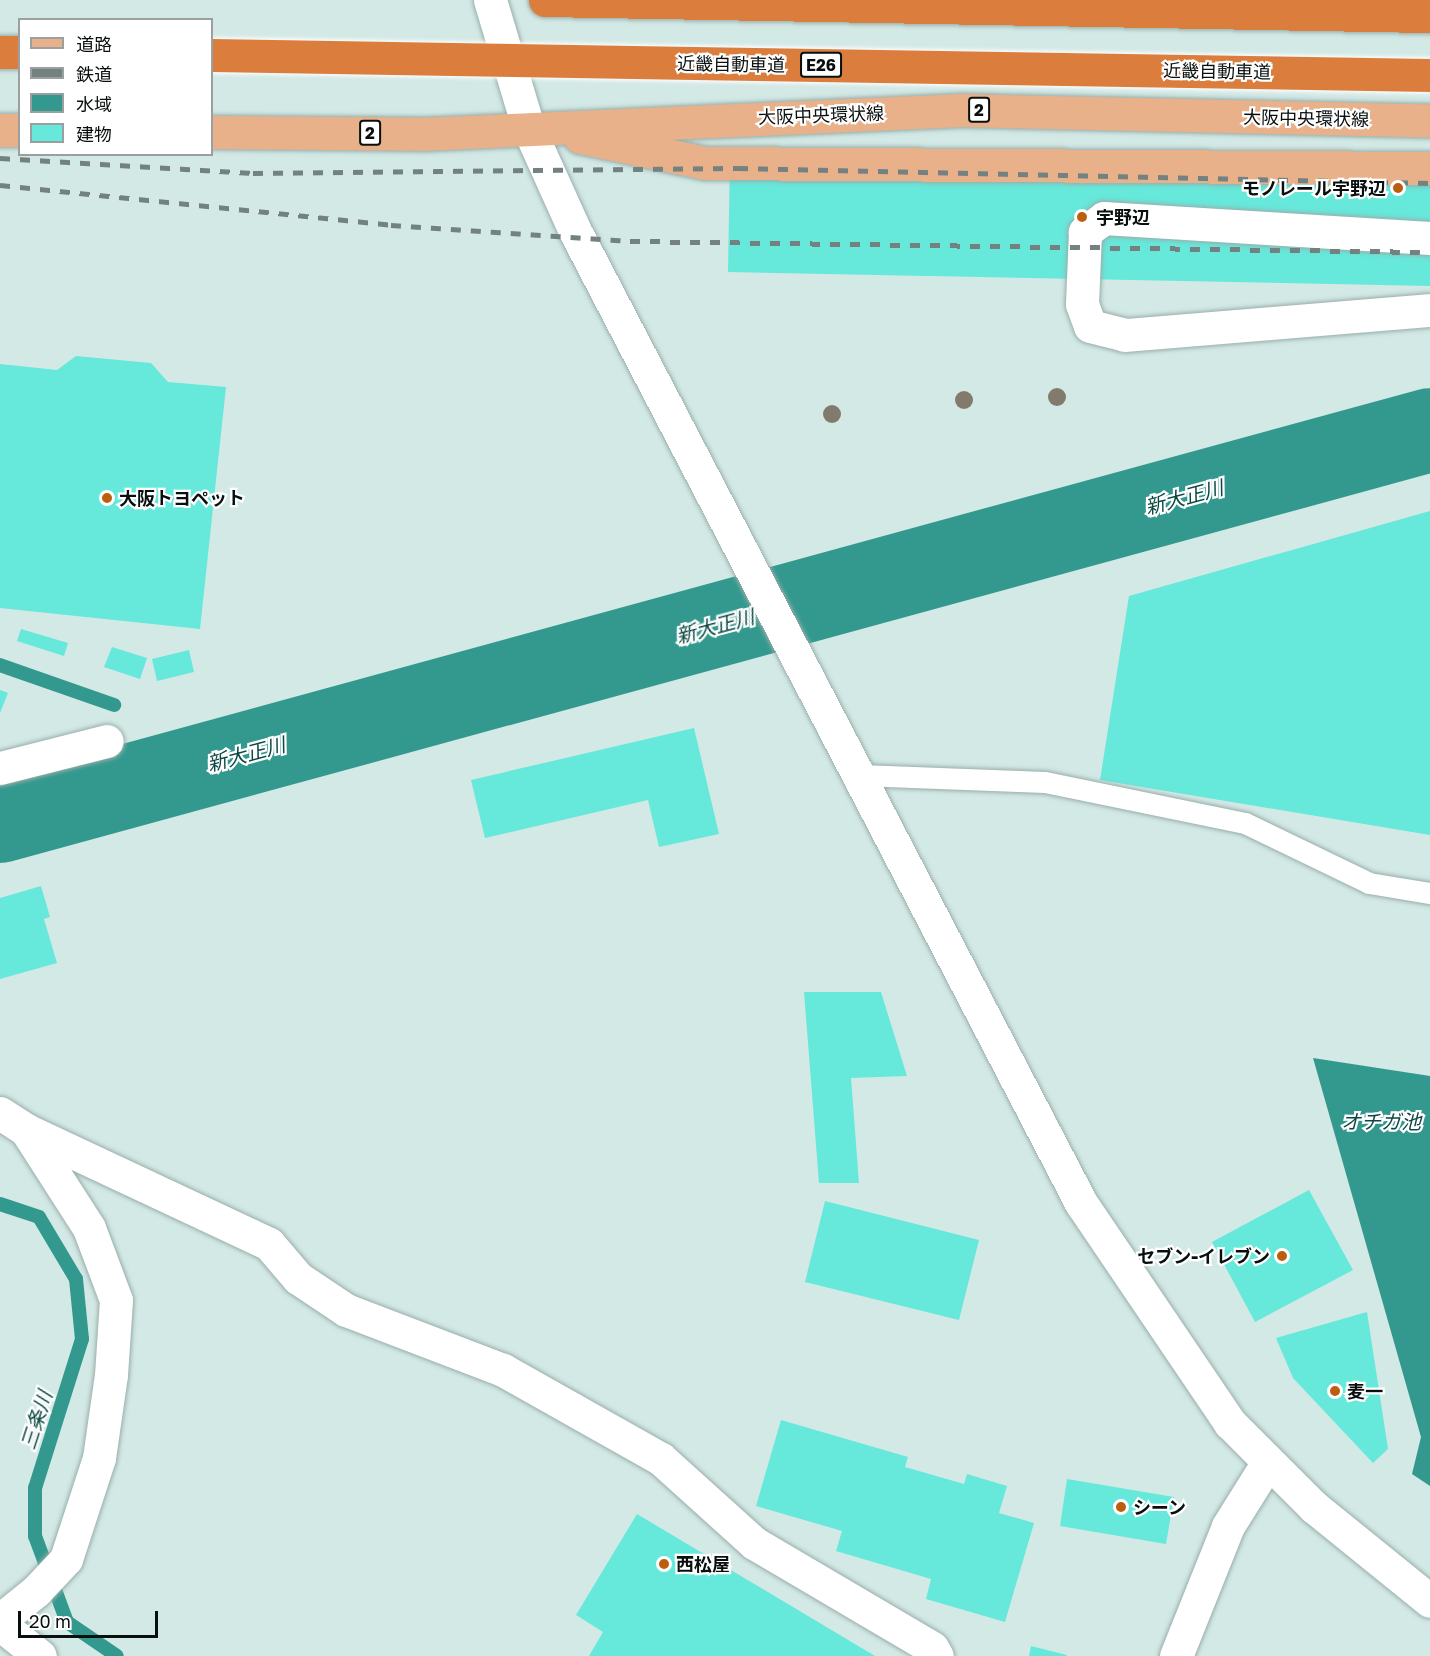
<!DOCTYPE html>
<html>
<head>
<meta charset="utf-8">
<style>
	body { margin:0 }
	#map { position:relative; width:1430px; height:1656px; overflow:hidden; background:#d3e9e6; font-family:"Golos Text","Noto Sans JP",sans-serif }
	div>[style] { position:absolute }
	.water>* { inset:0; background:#33998f }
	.stream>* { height:14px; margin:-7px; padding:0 7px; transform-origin:7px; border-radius:7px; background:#33998f }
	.river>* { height:84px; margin:-42px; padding:0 42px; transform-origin:42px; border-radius:42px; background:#33998f }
	.building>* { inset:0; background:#66e8db }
	.roads { filter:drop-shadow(0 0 2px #99aeab) drop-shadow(0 0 2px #99aeab) }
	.service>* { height:21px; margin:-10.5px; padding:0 10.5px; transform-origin:10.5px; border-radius:10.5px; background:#fff }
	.minor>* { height:33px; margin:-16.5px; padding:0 16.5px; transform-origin:16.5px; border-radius:16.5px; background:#fff }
	.tertiary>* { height:33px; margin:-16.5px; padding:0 16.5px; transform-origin:16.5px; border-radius:16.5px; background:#fff }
	.primary>* { height:33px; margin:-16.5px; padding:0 16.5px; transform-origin:16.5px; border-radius:16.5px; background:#e9b18a }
	.motorway>* { height:33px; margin:-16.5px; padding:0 16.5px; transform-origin:16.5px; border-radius:16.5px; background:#db7d3c }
	.rail>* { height:4.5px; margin-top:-2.25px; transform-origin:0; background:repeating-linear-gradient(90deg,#738280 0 10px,transparent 0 20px) }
	.bridges { filter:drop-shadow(0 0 2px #fff) drop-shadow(0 0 2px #fff) }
	.motorway-bridge>* { height:33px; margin:-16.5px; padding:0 16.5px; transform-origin:16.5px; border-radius:16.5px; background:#db7d3c }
	.trees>* { width:18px; height:18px; margin:-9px; border-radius:50%; background:#827a6c }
	.dots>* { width:16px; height:16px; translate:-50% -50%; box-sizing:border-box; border:3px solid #fff; border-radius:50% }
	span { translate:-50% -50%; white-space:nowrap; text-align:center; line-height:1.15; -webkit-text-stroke:4.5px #fff; paint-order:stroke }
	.shield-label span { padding:2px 4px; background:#fff; border:2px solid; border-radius:4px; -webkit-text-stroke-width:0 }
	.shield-label { font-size:16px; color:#080f0e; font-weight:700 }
	.street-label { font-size:18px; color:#080f0e }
	.poi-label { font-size:18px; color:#080f0e; font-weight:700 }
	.right { translate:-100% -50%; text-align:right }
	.left { translate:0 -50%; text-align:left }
	.water-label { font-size:20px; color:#0c4843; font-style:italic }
	.legend { position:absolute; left:18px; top:18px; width:195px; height:138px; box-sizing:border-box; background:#fff; border:2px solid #9c9f9f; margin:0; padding:8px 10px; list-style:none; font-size:18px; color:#080f0e }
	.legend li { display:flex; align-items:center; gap:12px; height:30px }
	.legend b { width:30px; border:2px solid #9c9f9f }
	.scale { position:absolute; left:18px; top:1611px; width:140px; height:27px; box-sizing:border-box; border:3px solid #080f0e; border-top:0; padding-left:8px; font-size:18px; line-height:21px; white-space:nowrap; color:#080f0e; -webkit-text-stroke:4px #fff; paint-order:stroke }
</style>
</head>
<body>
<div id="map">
	<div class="water">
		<div style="clip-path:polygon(1313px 1058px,1430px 1076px,1430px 1486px,1412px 1474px,1421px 1437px)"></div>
	</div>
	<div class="stream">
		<div style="left:0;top:665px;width:121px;rotate:19.3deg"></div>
		<div style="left:189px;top:734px;width:52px;rotate:26.1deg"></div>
		<div style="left:0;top:1204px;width:41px;rotate:18.4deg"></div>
		<div style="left:39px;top:1217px;width:72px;rotate:59.2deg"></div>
		<div style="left:76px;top:1279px;width:60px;rotate:84.3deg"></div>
		<div style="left:82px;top:1339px;width:156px;rotate:107.5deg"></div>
		<div style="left:35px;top:1488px;width:48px;rotate:90deg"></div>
		<div style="left:35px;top:1536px;width:92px;rotate:69.6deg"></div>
		<div style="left:67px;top:1622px;width:60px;rotate:34.2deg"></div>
	</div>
	<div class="river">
		<div style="left:0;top:821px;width:1482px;rotate:-15.29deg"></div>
	</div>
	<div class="building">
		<div style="clip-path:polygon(730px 155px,1430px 169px,1430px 286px,728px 272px)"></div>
		<div style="clip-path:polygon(76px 356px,151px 363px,168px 382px,226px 387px,200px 629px,0 608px,0 364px,57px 370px)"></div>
		<div style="clip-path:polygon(1430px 511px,1430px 835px,1100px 780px,1129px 596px)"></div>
		<div style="clip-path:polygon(21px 629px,68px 643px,64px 656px,17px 641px)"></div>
		<div style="clip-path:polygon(112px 647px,147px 658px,140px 679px,104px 667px)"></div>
		<div style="clip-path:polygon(189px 650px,194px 672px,157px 681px,152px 659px)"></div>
		<div style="clip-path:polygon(0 690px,8px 693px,0 713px)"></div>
		<div style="clip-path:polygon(694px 728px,719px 834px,659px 847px,648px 800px,485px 838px,471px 780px)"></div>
		<div style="clip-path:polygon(41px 886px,50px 917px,44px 919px,57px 963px,0 979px,0 898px)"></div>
		<div style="clip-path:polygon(804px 992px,881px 992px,907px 1076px,851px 1078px,859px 1183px,819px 1183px)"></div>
		<div style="clip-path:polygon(1309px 1190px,1353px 1270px,1255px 1322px,1212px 1242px)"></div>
		<div style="clip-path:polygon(825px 1201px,979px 1240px,959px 1320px,805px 1282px)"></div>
		<div style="clip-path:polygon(1367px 1312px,1388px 1449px,1373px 1463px,1293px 1378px,1276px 1338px)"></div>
		<div style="clip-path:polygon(781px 1420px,908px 1457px,905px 1467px,964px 1484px,967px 1474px,1007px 1486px,999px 1513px,1034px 1523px,1005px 1622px,926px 1599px,931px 1579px,836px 1551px,842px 1531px,756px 1506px)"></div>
		<div style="clip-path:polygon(1067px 1479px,1174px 1497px,1166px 1544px,1060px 1526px)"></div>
		<div style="clip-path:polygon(637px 1514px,875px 1656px,589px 1656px,603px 1632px,576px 1615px)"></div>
		<div style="clip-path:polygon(1031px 1646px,1067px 1655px,1066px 1656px,1029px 1656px)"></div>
	</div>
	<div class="roads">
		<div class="service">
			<div style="left:860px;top:775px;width:185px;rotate:2.2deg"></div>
			<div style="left:1045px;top:782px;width:204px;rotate:11.6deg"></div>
			<div style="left:1245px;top:823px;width:138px;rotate:25.8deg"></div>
			<div style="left:1369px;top:883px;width:62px;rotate:9.3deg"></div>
		</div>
		<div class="minor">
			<div style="left:1430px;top:238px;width:327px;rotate:-176.5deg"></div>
			<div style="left:1104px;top:218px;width:24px;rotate:144deg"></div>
			<div style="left:1085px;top:232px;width:72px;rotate:92.4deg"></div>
			<div style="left:1082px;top:304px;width:23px;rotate:70deg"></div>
			<div style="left:1090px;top:326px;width:36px;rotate:14deg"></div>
			<div style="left:1125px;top:335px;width:306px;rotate:-4.7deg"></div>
			<div style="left:0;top:768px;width:110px;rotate:-14.2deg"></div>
			<div style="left:0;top:1113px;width:31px;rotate:33deg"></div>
			<div style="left:26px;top:1130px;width:268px;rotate:25.1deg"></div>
			<div style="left:269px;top:1244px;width:45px;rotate:49.5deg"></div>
			<div style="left:298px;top:1278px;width:58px;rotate:33.7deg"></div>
			<div style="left:346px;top:1310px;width:168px;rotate:20.9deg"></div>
			<div style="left:503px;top:1370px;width:181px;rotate:29.4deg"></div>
			<div style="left:661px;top:1459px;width:125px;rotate:42.1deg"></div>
			<div style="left:754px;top:1543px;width:207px;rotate:30.5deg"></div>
			<div style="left:932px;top:1648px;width:9px;rotate:58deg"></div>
			<div style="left:0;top:1620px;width:46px;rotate:-38.9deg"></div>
			<div style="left:36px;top:1591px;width:44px;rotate:-46.8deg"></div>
			<div style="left:66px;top:1559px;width:106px;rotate:-71.9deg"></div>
			<div style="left:99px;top:1458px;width:84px;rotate:-81.8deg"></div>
			<div style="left:111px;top:1375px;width:75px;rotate:-86.2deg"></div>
			<div style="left:116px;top:1300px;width:77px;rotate:-110.6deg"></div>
			<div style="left:89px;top:1228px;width:117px;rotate:-122.7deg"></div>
			<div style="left:0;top:1624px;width:51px;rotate:38.7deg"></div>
		</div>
		<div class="tertiary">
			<div style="left:490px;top:0;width:133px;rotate:73.3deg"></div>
			<div style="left:528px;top:127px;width:114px;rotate:65.7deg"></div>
			<div style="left:575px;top:231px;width:1096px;rotate:62.5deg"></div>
			<div style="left:1081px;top:1203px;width:266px;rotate:55.9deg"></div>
			<div style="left:1230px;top:1423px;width:119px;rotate:45deg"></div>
			<div style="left:1314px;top:1507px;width:149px;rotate:39deg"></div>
			<div style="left:1176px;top:1656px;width:140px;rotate:-68.2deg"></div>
			<div style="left:1228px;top:1526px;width:75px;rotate:-58deg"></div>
		</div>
		<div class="primary">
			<div style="left:0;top:130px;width:20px"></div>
			<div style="left:212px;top:132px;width:209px;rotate:0.5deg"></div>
			<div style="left:421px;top:134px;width:542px;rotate:-2.54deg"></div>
			<div style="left:962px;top:110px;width:468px;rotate:1.3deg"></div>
			<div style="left:580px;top:137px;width:128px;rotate:11.7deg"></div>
			<div style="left:705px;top:163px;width:725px;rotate:0.4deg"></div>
		</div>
		<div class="motorway">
			<div style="left:545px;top:0;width:885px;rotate:1.04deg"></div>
			<div style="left:0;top:52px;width:20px"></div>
		</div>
	</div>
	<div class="rail">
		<div style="left:0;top:158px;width:253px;rotate:3.4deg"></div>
		<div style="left:253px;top:173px;width:485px;rotate:-0.6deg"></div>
		<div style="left:738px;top:168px;width:692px;rotate:1.24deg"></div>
		<div style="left:0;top:185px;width:393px;rotate:5.8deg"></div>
		<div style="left:391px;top:225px;width:240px;rotate:3.8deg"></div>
		<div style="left:630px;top:241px;width:800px;rotate:0.79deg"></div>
	</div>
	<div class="bridges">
		<div class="motorway-bridge">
			<div style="left:212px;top:55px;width:1218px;rotate:0.94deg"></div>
		</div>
	</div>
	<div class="trees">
		<div style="left:1057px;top:397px"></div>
		<div style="left:964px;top:400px"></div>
		<div style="left:832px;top:414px"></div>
	</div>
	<div class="dots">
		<div style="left:1398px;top:188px;background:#bb5e0e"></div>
		<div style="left:1082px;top:217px;background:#bb5e0e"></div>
		<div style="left:107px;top:498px;background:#bb5e0e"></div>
		<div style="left:1282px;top:1256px;background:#bb5e0e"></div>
		<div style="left:1335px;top:1391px;background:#bb5e0e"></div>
		<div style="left:1121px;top:1507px;background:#bb5e0e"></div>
		<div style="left:664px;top:1564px;background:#bb5e0e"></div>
	</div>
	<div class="shield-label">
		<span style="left:821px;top:65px">E26</span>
		<span style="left:979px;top:110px">2</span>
		<span style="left:370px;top:133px">2</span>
	</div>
	<div class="street-label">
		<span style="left:731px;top:64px;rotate:1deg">近畿自動車道</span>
		<span style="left:1217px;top:71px;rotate:1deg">近畿自動車道</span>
		<span style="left:821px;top:115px;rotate:-2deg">大阪中央環状線</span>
		<span style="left:1306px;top:118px;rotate:1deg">大阪中央環状線</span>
	</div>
	<div class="poi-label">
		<span class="right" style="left:1386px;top:188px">モノレール宇野辺</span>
		<span class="left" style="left:1096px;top:217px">宇野辺</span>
		<span class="left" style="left:119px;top:498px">大阪トヨペット</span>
		<span class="right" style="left:1270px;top:1256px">セブン-イレブン</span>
		<span class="left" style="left:1347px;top:1391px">麦一</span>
		<span class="left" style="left:1133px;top:1507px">シーン</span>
		<span class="left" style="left:676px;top:1564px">西松屋</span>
	</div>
	<div class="water-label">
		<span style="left:1184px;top:497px;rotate:-15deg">新大正川</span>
		<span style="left:715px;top:626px;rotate:-15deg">新大正川</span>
		<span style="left:246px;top:754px;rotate:-15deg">新大正川</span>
		<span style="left:1381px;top:1121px">オチガ池</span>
		<span style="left:36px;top:1420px;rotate:-72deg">三条川</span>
	</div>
	<ul class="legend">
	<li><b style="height:8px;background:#e9b18a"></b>道路</li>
	<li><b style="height:8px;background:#738280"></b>鉄道</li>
	<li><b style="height:16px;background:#33998f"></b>水域</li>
	<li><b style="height:16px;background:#66e8db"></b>建物</li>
	</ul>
	<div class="scale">20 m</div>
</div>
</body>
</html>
